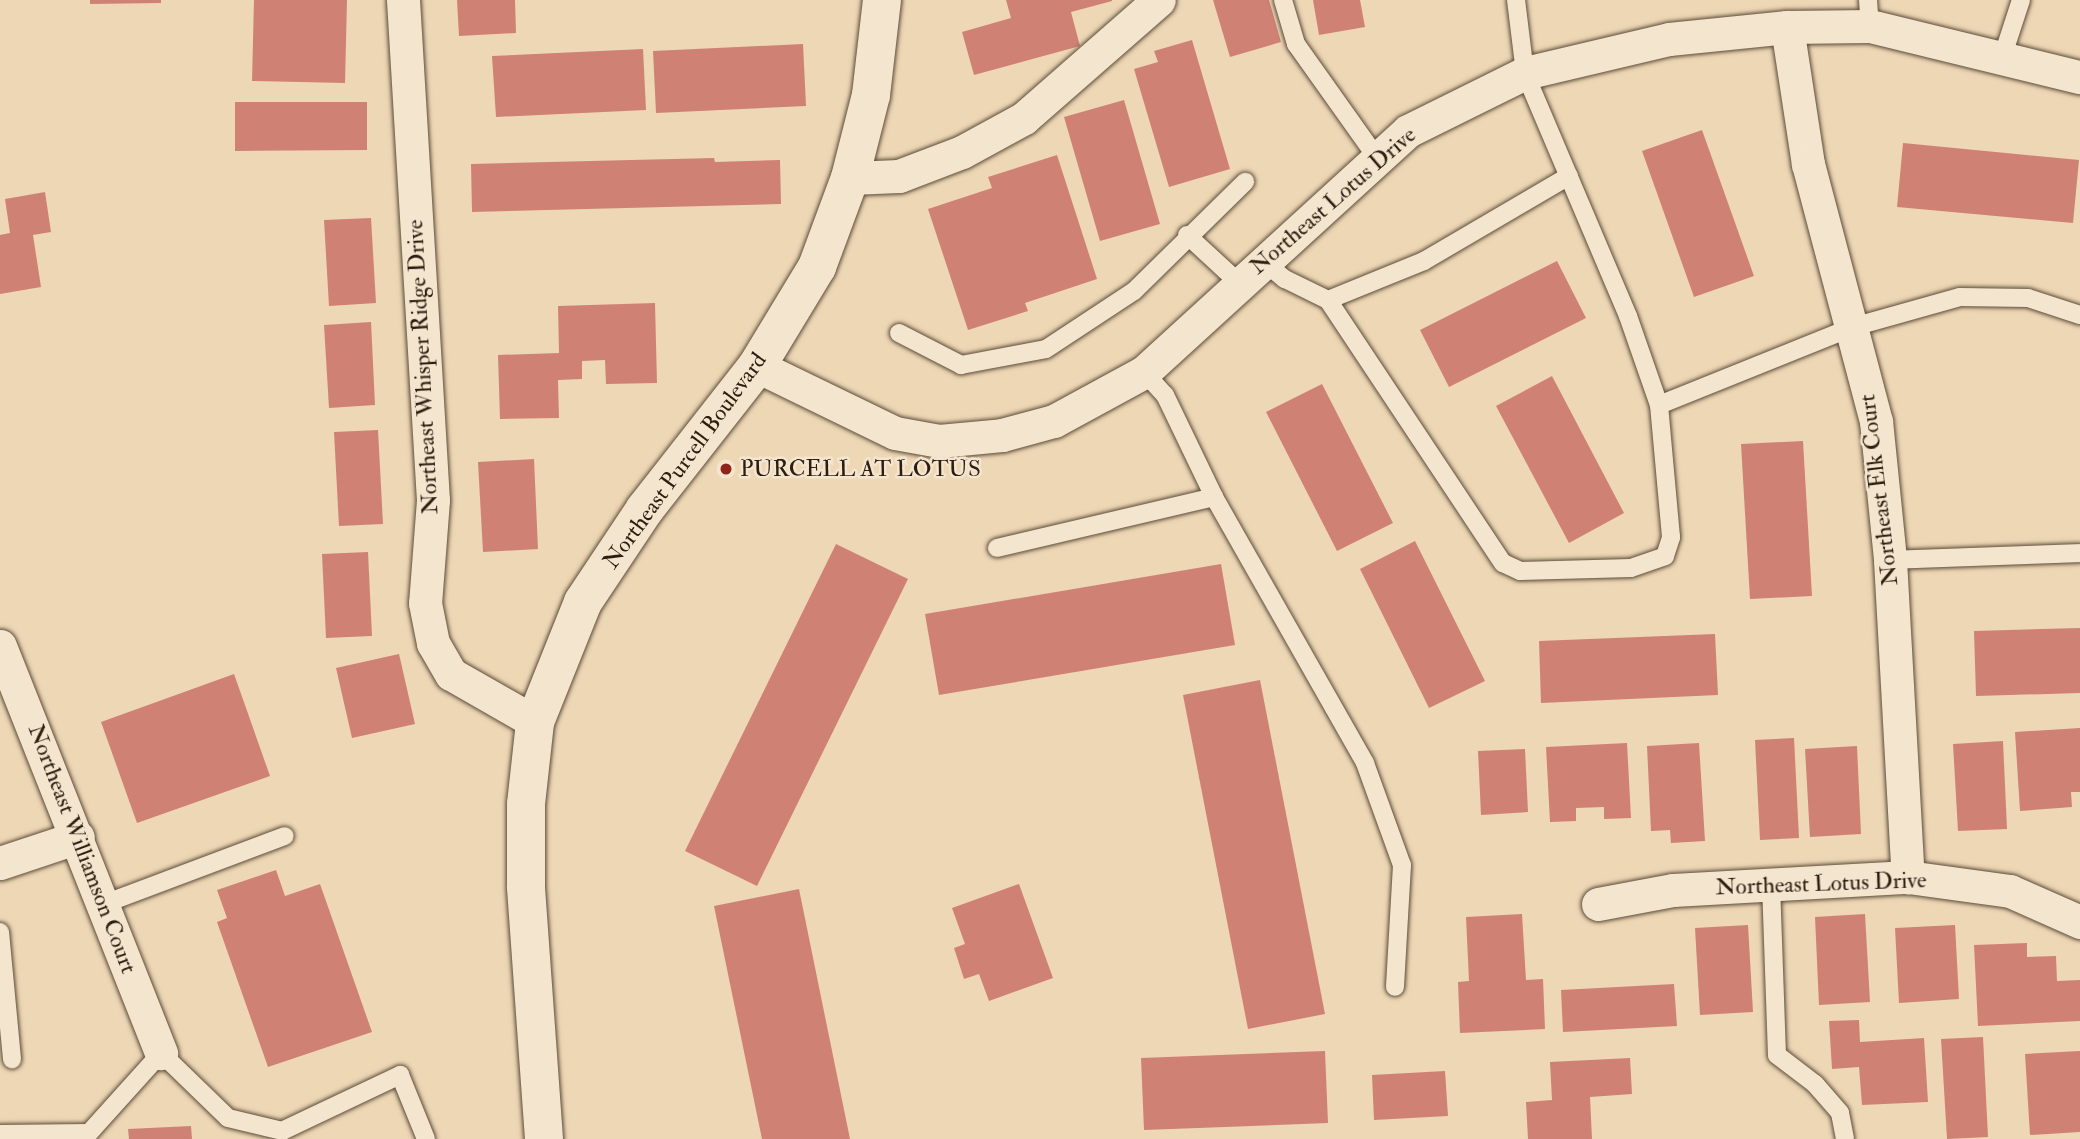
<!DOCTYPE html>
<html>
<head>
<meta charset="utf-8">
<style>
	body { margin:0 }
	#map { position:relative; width:2080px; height:1139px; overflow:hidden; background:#eed7b5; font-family:"IM FELL Double Pica",serif }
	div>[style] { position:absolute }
	.building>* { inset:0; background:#cf8273 }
	.roads { filter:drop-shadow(0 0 2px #5c4c39) drop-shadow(0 0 2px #5c4c39) }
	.service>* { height:18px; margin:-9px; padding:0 9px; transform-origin:9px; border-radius:9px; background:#f4e5cf }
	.minor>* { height:33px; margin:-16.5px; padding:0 16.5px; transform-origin:16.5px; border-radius:16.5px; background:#f4e5cf }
	.tertiary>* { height:38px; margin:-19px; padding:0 19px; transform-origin:19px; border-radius:19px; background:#f4e5cf }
	.dots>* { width:19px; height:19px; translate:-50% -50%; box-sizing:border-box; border:4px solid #f4e5cf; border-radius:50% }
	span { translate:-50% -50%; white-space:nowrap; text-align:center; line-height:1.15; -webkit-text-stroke:5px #f4e5cf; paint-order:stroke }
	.street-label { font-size:23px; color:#2c1d10 }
	.poi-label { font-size:23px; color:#2c1d10 }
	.left { translate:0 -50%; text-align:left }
</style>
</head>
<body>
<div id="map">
	<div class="building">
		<div style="clip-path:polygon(90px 0,161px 0,161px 3px,90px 4px)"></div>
		<div style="clip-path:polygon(254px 0,347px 0,345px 83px,252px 81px)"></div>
		<div style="clip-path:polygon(457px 0,515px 0,516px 33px,459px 36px)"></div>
		<div style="clip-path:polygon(1006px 0,1112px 0,1112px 1px,1071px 12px,1080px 46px,974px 75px,962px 32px,1011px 18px)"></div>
		<div style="clip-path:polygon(1213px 0,1269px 0,1281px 42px,1230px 57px)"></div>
		<div style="clip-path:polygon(1313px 0,1360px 0,1365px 27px,1319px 35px)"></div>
		<div style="clip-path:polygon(1192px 40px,1230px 169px,1169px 187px,1134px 69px,1158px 62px,1154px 51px)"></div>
		<div style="clip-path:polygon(803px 44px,806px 106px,656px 113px,653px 51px)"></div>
		<div style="clip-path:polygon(643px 49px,646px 110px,496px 117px,492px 56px)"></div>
		<div style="clip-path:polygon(1124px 100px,1160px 224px,1100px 241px,1064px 117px)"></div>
		<div style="clip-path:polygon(235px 102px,367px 102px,367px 150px,235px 151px)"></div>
		<div style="clip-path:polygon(1702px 130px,1754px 276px,1694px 297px,1642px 151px)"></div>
		<div style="clip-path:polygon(1903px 143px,2079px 160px,2073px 223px,1897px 207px)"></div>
		<div style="clip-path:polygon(1057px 155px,1097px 279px,1025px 303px,1028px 311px,968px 330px,928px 209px,992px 188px,988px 177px)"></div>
		<div style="clip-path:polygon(714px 158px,715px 162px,780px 160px,781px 204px,472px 212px,471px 164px)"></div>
		<div style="clip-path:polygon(45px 192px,51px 232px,33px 235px,41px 287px,0 294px,0 235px,10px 233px,5px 199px)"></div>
		<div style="clip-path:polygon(371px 218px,376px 303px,329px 306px,324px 220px)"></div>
		<div style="clip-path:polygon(1557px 261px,1586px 318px,1449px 387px,1420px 330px)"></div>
		<div style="clip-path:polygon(655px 303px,657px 383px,606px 384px,605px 360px,582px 361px,582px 379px,558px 380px,559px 418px,500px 419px,498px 355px,559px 353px,558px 306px)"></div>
		<div style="clip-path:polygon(371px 322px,375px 405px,329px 408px,324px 325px)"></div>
		<div style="clip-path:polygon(1552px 376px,1624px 513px,1569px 543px,1496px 406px)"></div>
		<div style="clip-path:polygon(1322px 384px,1393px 523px,1337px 551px,1266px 412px)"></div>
		<div style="clip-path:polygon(378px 430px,383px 524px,339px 526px,334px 432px)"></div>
		<div style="clip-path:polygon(1803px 441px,1812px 596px,1750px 599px,1741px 444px)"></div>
		<div style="clip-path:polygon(534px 459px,538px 549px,483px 552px,478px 462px)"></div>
		<div style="clip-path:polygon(1415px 541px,1485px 681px,1429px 708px,1360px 569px)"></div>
		<div style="clip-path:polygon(836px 544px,908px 579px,757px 886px,685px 851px)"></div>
		<div style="clip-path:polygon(368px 552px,372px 636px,326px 638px,322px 554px)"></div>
		<div style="clip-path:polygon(1221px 564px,1235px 645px,939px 695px,925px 614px)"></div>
		<div style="clip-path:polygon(2080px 628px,2080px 693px,1976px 696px,1974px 631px)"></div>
		<div style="clip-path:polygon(1715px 634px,1718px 695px,1541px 703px,1539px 641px)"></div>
		<div style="clip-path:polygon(399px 654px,415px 724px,352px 738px,336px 668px)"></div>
		<div style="clip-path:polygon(234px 674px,270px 776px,137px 823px,101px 722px)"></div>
		<div style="clip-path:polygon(1260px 680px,1325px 1014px,1248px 1029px,1183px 695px)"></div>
		<div style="clip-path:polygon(2080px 728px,2080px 792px,2071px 792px,2072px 807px,2020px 811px,2015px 732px)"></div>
		<div style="clip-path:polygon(1794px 738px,1799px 838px,1760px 840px,1755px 740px)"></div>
		<div style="clip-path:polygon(2003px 741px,2007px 829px,1958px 831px,1953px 744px)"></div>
		<div style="clip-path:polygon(1627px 743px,1631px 818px,1604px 819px,1604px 807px,1576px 808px,1576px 821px,1550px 822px,1546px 747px)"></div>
		<div style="clip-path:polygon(1699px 743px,1705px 841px,1671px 843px,1670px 830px,1651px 831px,1647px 746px)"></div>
		<div style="clip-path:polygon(1857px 746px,1861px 834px,1810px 837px,1805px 749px)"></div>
		<div style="clip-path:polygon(1525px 749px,1528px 812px,1481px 815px,1478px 751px)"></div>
		<div style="clip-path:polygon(276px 870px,285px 896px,320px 884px,372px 1032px,268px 1067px,217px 922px,227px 918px,217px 890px)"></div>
		<div style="clip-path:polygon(1019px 884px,1053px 978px,989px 1001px,979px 974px,964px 979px,954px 948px,965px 944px,952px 908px)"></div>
		<div style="clip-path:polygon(799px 889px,850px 1139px,762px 1139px,714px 906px)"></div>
		<div style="clip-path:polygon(1522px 914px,1526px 980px,1543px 979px,1545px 1029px,1460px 1033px,1458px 982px,1469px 981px,1466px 917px)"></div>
		<div style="clip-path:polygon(1865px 914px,1870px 1002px,1819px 1005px,1815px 917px)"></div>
		<div style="clip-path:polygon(1748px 925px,1753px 1012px,1700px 1015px,1695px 928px)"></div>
		<div style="clip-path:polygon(1955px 925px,1959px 999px,1899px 1003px,1895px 928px)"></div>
		<div style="clip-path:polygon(2027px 943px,2027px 957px,2056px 956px,2057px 981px,2080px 980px,2080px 1021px,1978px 1026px,1974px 945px)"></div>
		<div style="clip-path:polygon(1674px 984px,1677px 1026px,1563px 1032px,1561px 990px)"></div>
		<div style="clip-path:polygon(1859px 1020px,1860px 1042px,1924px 1038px,1928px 1102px,1862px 1105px,1859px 1067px,1832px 1069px,1829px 1021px)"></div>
		<div style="clip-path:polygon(1983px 1037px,1988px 1137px,1947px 1139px,1941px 1039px)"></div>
		<div style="clip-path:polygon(1325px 1051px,1328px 1123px,1144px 1130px,1141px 1058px)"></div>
		<div style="clip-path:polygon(2080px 1051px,2080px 1132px,2030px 1135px,2025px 1054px)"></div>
		<div style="clip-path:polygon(1630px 1058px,1632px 1094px,1590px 1097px,1592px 1139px,1528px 1139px,1526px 1102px,1552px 1100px,1550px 1062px)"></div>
		<div style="clip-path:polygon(1445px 1071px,1448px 1116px,1374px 1120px,1372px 1075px)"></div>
		<div style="clip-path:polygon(191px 1126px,192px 1139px,129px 1139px,128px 1129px)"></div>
	</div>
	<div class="roads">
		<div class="service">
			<div style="left:1283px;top:0;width:46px;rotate:73.5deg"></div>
			<div style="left:1296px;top:44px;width:140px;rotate:54.6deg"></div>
			<div style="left:1868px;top:0;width:26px;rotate:86deg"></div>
			<div style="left:2003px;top:55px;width:58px;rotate:-71.9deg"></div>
			<div style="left:1187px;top:235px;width:71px;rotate:42.7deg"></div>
			<div style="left:1262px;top:260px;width:30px;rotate:40deg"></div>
			<div style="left:1285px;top:279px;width:48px;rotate:26deg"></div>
			<div style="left:1328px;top:300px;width:316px;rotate:56.4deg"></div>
			<div style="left:1503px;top:563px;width:19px;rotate:25deg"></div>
			<div style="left:1520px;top:571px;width:111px;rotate:-1.5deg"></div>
			<div style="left:1631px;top:568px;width:36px;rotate:-19deg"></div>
			<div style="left:1665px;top:556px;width:20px;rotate:-72deg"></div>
			<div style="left:1671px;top:537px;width:133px;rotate:-95.2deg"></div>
			<div style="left:1659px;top:405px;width:94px;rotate:-109.2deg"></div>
			<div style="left:1628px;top:316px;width:264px;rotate:-113deg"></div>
			<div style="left:1525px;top:73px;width:74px;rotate:-97deg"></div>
			<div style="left:1328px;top:300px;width:104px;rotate:-22.1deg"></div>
			<div style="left:1424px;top:261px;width:168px;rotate:-30.4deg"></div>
			<div style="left:899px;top:333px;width:70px;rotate:27.3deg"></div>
			<div style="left:961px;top:365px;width:86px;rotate:-10.7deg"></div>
			<div style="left:1046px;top:349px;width:105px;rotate:-33.4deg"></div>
			<div style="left:1134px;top:291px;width:156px;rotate:-44.5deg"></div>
			<div style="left:1144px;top:372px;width:31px;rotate:48deg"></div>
			<div style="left:1165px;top:395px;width:113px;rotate:64.3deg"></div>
			<div style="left:1214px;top:497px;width:306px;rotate:60.4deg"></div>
			<div style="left:1365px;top:763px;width:109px;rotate:70.1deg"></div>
			<div style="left:1402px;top:865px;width:122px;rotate:93.3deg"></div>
			<div style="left:1659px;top:405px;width:209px;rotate:-21.9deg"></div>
			<div style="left:1853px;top:327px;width:111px;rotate:-15.7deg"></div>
			<div style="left:1960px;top:297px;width:68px;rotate:0.8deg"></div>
			<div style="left:2028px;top:298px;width:55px;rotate:18.1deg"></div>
			<div style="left:997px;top:548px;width:223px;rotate:-13.2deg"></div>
			<div style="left:1890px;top:560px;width:190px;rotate:-2.1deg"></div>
			<div style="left:1771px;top:884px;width:171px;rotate:88deg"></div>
			<div style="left:1777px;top:1055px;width:48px;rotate:37.3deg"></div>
			<div style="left:1815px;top:1084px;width:38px;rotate:49deg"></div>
			<div style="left:1840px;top:1113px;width:26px;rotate:79deg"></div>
			<div style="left:104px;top:904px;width:193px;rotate:-20.6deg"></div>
			<div style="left:0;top:932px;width:128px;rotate:84.6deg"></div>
			<div style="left:0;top:1134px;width:89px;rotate:-0.6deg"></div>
			<div style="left:89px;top:1133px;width:108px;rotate:-48deg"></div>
			<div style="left:161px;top:1053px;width:93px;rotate:44.1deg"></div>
			<div style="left:228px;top:1118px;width:56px;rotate:13.5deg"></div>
			<div style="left:282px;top:1131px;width:131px;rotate:-25.4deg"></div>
			<div style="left:400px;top:1075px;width:69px;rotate:67.9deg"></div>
		</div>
		<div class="minor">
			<div style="left:403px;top:0;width:501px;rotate:86.57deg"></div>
			<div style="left:433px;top:500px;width:103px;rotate:94.4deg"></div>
			<div style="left:425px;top:603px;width:41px;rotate:78.7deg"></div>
			<div style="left:433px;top:643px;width:36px;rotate:60deg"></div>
			<div style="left:451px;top:674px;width:97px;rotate:29.7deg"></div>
			<div style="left:1787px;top:27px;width:139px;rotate:81.3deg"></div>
			<div style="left:1808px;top:164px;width:266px;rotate:75.2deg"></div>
			<div style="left:1876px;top:421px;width:140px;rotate:84.2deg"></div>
			<div style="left:1890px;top:560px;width:318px;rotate:86.8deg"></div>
			<div style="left:850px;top:178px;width:49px;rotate:-2.3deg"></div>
			<div style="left:899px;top:176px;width:67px;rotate:-20.9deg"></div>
			<div style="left:962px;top:152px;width:71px;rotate:-28.7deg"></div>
			<div style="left:1024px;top:118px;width:179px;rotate:-41.2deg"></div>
			<div style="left:757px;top:366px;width:153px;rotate:25.9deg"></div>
			<div style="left:895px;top:433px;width:45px;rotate:10.3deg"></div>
			<div style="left:939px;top:441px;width:63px;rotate:-5.4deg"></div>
			<div style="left:1002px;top:435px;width:54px;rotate:-15.1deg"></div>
			<div style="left:1054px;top:421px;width:102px;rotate:-28.6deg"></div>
			<div style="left:1144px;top:372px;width:357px;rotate:-42.4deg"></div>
			<div style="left:1408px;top:131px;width:131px;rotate:-26.4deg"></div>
			<div style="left:1525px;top:73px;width:148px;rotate:-13.3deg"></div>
			<div style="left:1669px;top:39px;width:119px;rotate:-5.8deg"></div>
			<div style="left:1787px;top:27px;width:83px;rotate:-0.7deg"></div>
			<div style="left:1870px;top:26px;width:216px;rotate:13.7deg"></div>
			<div style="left:0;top:646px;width:438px;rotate:68.4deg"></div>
			<div style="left:0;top:863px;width:82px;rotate:-18.4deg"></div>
			<div style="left:1598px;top:904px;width:76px;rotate:-10.6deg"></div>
			<div style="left:1673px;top:890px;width:235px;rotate:-3.2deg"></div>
			<div style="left:1908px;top:877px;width:103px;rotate:7.8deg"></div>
			<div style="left:2010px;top:891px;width:77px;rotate:23.9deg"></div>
		</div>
		<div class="tertiary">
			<div style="left:544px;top:1139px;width:254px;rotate:-94.1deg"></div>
			<div style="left:526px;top:886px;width:82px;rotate:-90deg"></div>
			<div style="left:526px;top:804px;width:82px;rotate:-83.7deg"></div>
			<div style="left:535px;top:722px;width:129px;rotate:-68.2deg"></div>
			<div style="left:583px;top:602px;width:112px;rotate:-56.3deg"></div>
			<div style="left:645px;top:509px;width:182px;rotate:-51.9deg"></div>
			<div style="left:757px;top:366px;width:116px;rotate:-58.8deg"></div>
			<div style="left:817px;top:267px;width:95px;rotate:-69.7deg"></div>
			<div style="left:850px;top:178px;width:86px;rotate:-75.8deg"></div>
			<div style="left:871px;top:95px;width:96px;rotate:-83.4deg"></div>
		</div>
	</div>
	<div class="dots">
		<div style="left:726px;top:469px;background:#8f2418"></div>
	</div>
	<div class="street-label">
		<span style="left:1333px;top:201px;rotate:-41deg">Northeast Lotus Drive</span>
		<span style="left:423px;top:367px;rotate:-93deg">Northeast Whisper Ridge Drive</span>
		<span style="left:685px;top:461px;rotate:-54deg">Northeast Purcell Boulevard</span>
		<span style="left:1879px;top:490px;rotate:-97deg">Northeast Elk Court</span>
		<span style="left:82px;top:849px;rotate:69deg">Northeast Williamson Court</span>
		<span style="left:1821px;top:884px;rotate:-2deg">Northeast Lotus Drive</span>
	</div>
	<div class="poi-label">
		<span class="left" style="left:740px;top:469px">PURCELL AT LOTUS</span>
	</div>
</div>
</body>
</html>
